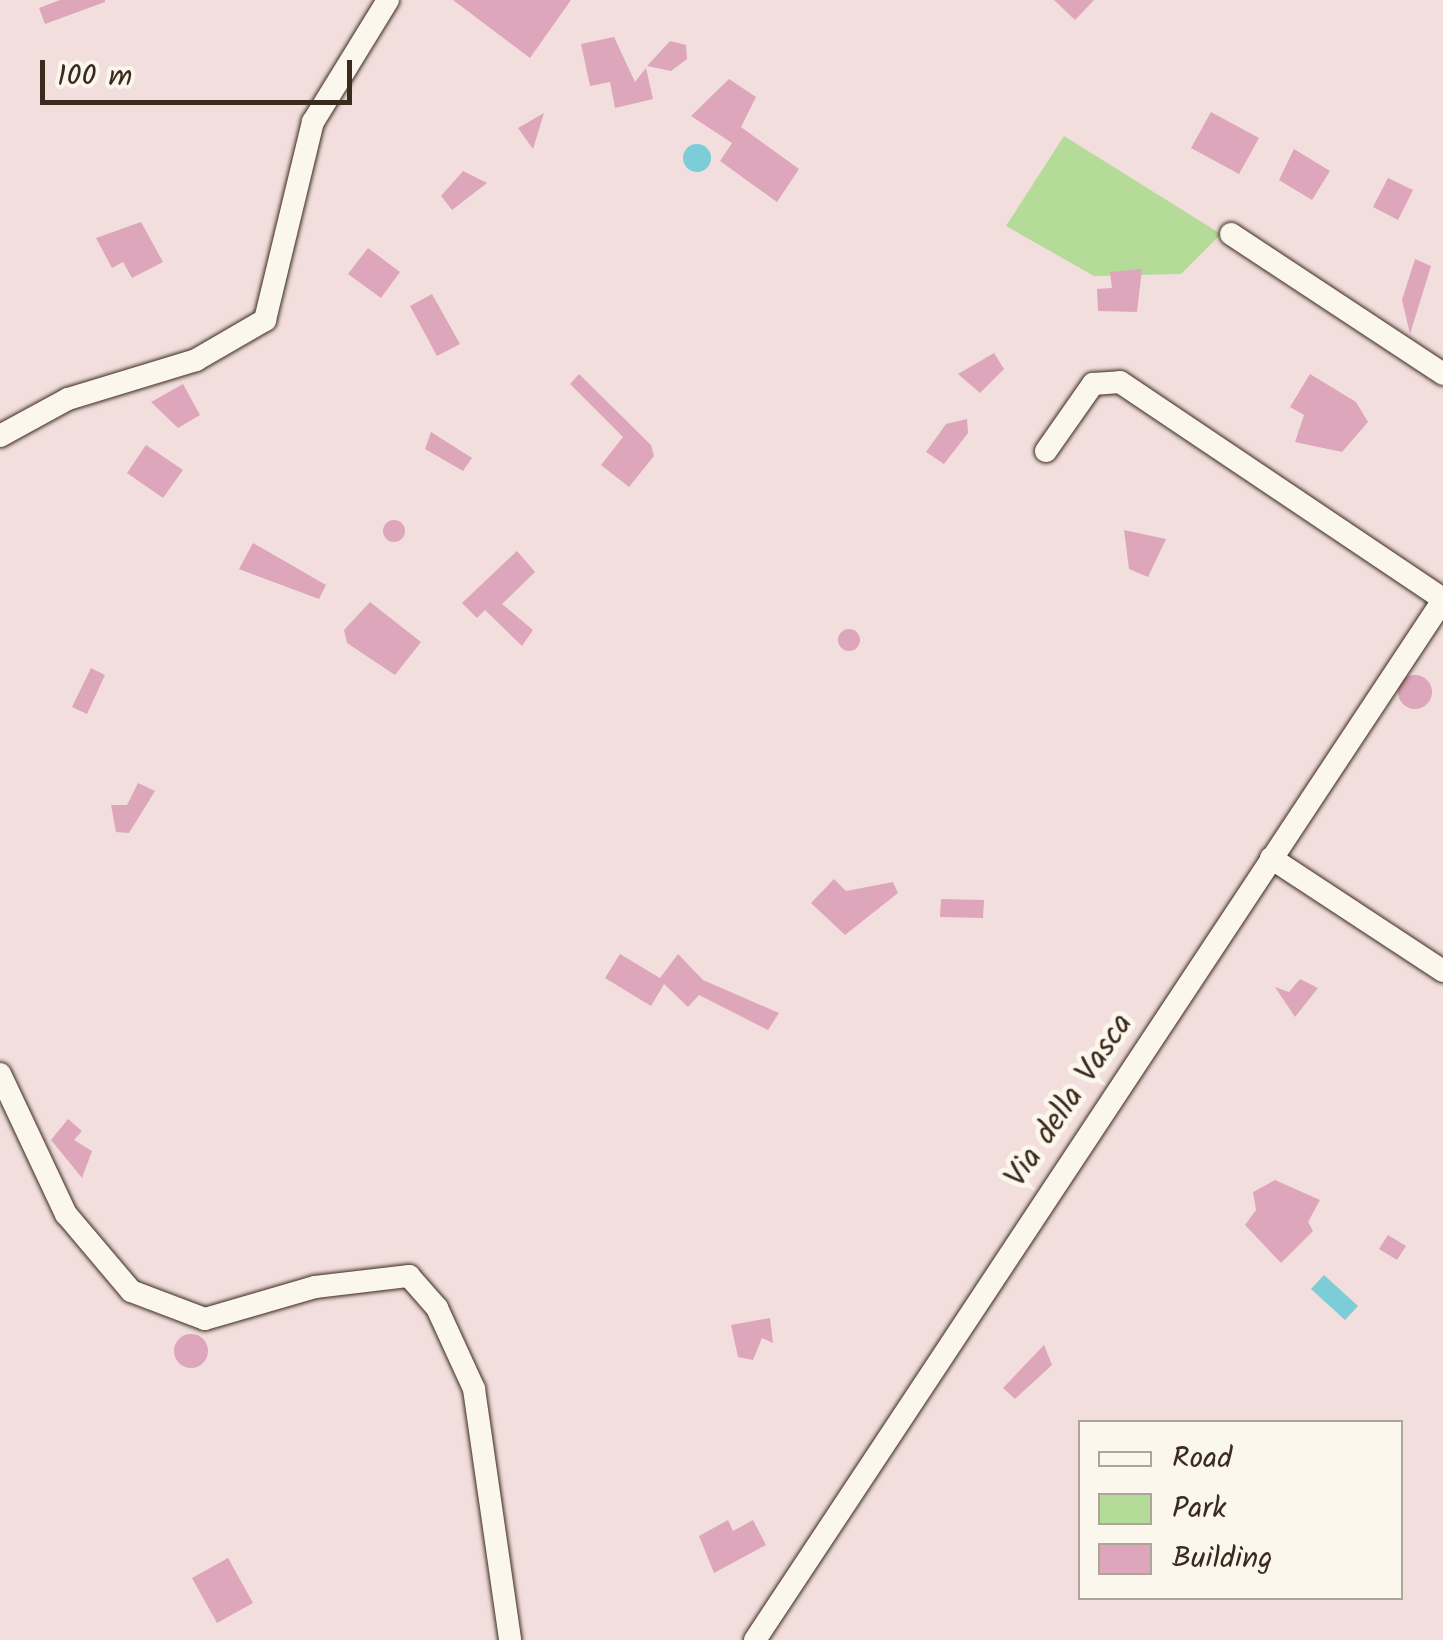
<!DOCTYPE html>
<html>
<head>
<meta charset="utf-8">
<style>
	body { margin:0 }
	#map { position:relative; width:1443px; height:1640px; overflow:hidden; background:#f2dfdd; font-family:Kalam,sans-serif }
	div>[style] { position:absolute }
	.green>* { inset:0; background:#b4db97 }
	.water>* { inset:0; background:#7dcdd8 }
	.round { border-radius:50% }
	.building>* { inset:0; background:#dda6ba }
	.roads { filter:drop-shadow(0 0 2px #3b2a1e) drop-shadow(0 0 2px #3b2a1e) }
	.street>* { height:22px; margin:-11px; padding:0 11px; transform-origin:11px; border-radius:11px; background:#fbf7ec }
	span { translate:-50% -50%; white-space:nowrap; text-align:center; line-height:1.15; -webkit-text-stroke:10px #fbf7ec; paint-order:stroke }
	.street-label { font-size:32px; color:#3b2a1e }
	.legend { position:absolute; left:1078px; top:1420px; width:325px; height:180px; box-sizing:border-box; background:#fbf7ec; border:2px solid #aea59a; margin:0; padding:12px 18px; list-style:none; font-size:30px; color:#3b2a1e }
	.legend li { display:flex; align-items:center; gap:20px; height:50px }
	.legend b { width:50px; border:2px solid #aea59a }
	.scale { position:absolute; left:40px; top:60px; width:312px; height:45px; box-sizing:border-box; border:5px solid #3b2a1e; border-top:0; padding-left:12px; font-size:30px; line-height:35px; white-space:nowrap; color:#3b2a1e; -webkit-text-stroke:8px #fbf7ec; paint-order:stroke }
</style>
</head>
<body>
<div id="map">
	<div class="green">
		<div style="clip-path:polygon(1064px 136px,1221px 234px,1181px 274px,1094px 276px,1006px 226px)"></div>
	</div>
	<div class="water">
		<div class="round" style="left:683px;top:144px;width:28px;height:28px"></div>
		<div style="clip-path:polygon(1324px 1275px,1358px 1306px,1345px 1320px,1311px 1289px)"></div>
	</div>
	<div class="building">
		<div style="clip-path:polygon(60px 0,105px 0,105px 2px,45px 24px,39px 8px)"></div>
		<div style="clip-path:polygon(453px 0,571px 0,530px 58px)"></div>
		<div style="clip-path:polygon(1054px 0,1094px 0,1075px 20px)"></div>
		<div style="clip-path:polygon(614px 37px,635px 82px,646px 68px,653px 99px,615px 108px,610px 82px,590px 86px,581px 44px)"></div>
		<div style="clip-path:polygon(670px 41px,686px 45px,687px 59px,671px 71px,647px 66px)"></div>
		<div style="clip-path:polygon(729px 79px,756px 97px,741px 127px,799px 169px,777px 202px,720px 161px,732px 143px,691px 116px)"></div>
		<div style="clip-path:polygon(1211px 112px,1259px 138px,1239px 174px,1191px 148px)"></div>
		<div style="clip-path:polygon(544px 113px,533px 149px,518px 128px)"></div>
		<div style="clip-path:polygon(1294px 149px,1330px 171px,1312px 200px,1279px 180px)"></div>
		<div style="clip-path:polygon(463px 171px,487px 183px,452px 210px,441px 196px)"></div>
		<div style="clip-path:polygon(1388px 178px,1413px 190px,1398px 220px,1373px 207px)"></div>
		<div style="clip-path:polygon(141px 222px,163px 262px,132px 278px,123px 262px,112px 268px,96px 238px)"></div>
		<div style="clip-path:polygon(368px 248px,400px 272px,381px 298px,348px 274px)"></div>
		<div style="clip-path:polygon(1415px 259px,1431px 266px,1410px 334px,1402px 300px)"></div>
		<div style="clip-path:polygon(1142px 269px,1137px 312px,1098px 311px,1097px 289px,1112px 288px,1110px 272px)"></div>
		<div style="clip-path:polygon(432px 294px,460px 344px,437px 356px,410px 306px)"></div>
		<div style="clip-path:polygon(994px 353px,1004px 369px,980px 393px,958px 374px)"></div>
		<div style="clip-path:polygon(579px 374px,651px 445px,654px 456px,629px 487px,601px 465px,623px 437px,570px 384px)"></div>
		<div style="clip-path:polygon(1310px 374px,1356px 402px,1368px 422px,1342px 452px,1295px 442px,1304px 415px,1290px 407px)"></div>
		<div style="clip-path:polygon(183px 384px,200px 415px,178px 428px,151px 402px)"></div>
		<div style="clip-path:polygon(967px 419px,968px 433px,944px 464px,926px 452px,946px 424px)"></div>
		<div style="clip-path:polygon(431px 432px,472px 458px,463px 471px,425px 449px)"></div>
		<div style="clip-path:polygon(146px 445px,183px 470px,163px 498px,127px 473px)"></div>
		<div class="round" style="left:383px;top:520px;width:22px;height:22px"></div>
		<div style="clip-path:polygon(1124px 530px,1166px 539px,1148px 577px,1129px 569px)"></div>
		<div style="clip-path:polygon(253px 543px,326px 585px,319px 599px,239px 569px)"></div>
		<div style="clip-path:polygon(517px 551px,535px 572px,502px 604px,533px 630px,522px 646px,485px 610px,477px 618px,462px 603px)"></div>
		<div style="clip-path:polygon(370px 602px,421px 642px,395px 675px,347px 643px,344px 630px)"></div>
		<div class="round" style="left:838px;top:629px;width:22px;height:22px"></div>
		<div style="clip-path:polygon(91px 668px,105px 675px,87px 714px,72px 707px)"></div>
		<div class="round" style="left:1398px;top:675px;width:34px;height:34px"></div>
		<div style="clip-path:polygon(138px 783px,155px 791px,129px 833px,116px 832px,111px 805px,127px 805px)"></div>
		<div style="clip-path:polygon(834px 879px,846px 891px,893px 882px,898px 893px,845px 935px,811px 903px)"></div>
		<div style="clip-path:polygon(941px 899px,984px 900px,983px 918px,940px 917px)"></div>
		<div style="clip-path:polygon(620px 954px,660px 978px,678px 954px,703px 980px,779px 1013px,768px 1030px,699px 995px,688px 1007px,664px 984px,651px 1006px,605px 978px)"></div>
		<div style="clip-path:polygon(1300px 979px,1318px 988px,1295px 1017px,1275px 987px,1289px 992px)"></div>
		<div style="clip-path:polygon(68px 1119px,82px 1131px,74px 1140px,92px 1151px,82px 1178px,51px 1140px)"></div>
		<div style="clip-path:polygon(1275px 1180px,1320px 1200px,1308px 1222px,1313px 1231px,1281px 1263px,1245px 1225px,1256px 1210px,1253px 1192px)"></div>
		<div style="clip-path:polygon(1388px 1235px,1406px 1246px,1397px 1260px,1379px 1249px)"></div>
		<div style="clip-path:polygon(770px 1318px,773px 1343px,762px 1338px,753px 1360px,738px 1357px,731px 1325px)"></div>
		<div class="round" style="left:174px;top:1334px;width:34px;height:34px"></div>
		<div style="clip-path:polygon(1044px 1345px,1052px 1365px,1015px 1399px,1003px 1388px)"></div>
		<div style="clip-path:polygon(728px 1520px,733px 1531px,753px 1520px,766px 1545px,714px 1573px,699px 1536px)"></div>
		<div style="clip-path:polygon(228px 1558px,253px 1603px,217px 1623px,192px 1578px)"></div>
	</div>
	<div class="roads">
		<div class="street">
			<div style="left:1231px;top:234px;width:254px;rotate:33.4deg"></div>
			<div style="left:0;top:436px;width:77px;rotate:-28.6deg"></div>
			<div style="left:68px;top:399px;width:134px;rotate:-16.9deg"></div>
			<div style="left:196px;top:360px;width:80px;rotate:-30.1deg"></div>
			<div style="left:265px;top:320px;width:204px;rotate:-76.4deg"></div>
			<div style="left:313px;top:122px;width:143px;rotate:-58.4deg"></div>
			<div style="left:1046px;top:451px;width:82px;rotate:-55deg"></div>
			<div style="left:1093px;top:384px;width:27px;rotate:-4deg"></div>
			<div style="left:1120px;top:382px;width:389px;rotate:33.9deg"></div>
			<div style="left:1271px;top:858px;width:206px;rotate:33.3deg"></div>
			<div style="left:0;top:1074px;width:155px;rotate:64.8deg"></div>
			<div style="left:66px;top:1214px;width:101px;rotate:49.8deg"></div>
			<div style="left:131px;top:1291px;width:79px;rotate:20.7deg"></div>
			<div style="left:205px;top:1319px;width:115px;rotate:-16.2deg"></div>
			<div style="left:315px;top:1287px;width:95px;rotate:-6.7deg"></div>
			<div style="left:409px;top:1276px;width:43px;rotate:48.8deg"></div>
			<div style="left:437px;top:1308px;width:89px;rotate:65.4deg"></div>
			<div style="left:474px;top:1389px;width:254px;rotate:81.8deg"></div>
			<div style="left:755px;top:1640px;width:1247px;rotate:-56.51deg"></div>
		</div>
	</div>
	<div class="street-label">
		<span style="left:1070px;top:1101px;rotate:-56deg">Via della Vasca</span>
	</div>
	<ul class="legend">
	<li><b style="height:12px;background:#fbf7ec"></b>Road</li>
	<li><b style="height:28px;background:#b4db97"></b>Park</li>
	<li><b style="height:28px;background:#dda6ba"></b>Building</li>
	</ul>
	<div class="scale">100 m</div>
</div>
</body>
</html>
